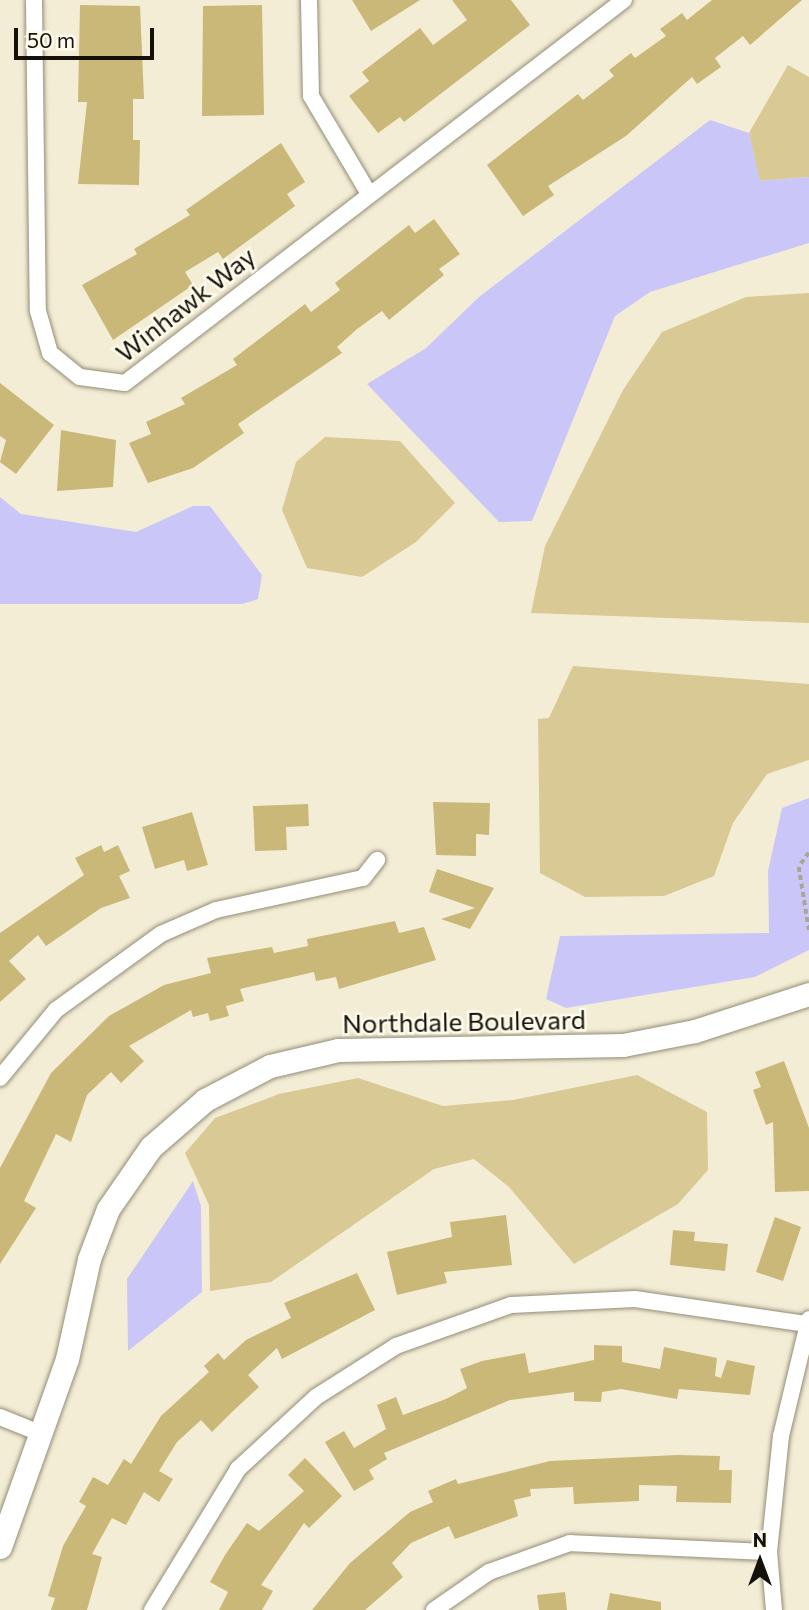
<!DOCTYPE html>
<html>
<head>
<meta charset="utf-8">
<style>
	body { margin:0 }
	#map { position:relative; width:809px; height:1610px; overflow:hidden; background:#f4edd6; font-family:Commissioner,sans-serif }
	div>[style] { position:absolute }
	.green>* { inset:0; background:#d9ca95 }
	.water>* { inset:0; background:#cac7f8 }
	.building>* { inset:0; background:#c9b878 }
	.path>* { height:3.5px; margin-top:-1.75px; transform-origin:0; background:repeating-linear-gradient(90deg,#aba694 0 5px,transparent 0 8.5px) }
	.roads { filter:drop-shadow(0 0 2px #928d77) drop-shadow(0 0 2px #928d77) }
	.street>* { height:16px; margin:-8px; padding:0 8px; transform-origin:8px; border-radius:8px; background:#fff }
	.secondary>* { height:23px; margin:-11.5px; padding:0 11.5px; transform-origin:11.5px; border-radius:11.5px; background:#fff }
	span { translate:-50% -50%; white-space:nowrap; text-align:center; line-height:1.15; -webkit-text-stroke:5px #fefbec; paint-order:stroke }
	.street-label { font-size:26px; color:#131109 }
	.north { position:absolute; left:725px; top:1526px; width:70px; height:70px; -webkit-text-stroke:5px #fefbec; paint-order:stroke; rotate:0deg; font-size:19px; font-weight:700; line-height:28px; text-align:center; color:#131109 }
	.north::after { content:''; display:block; margin:auto; width:24px; height:32px; background:#131109; clip-path:polygon(50% 0,100% 100%,50% 72%,0 100%) }
	.scale { position:absolute; left:14px; top:28px; width:140px; height:32px; box-sizing:border-box; border:4px solid #131109; border-top:0; padding-left:9px; font-size:21px; line-height:24px; white-space:nowrap; color:#131109; -webkit-text-stroke:5px #fefbec; paint-order:stroke }
</style>
</head>
<body>
<div id="map">
	<div class="green">
		<div style="clip-path:polygon(788px 65px,809px 77px,809px 177px,759px 181px,749px 133px)"></div>
		<div style="clip-path:polygon(809px 293px,809px 623px,531px 613px,545px 546px,623px 390px,662px 332px,746px 297px)"></div>
		<div style="clip-path:polygon(325px 437px,400px 441px,455px 503px,416px 542px,362px 577px,307px 568px,282px 510px,296px 462px)"></div>
		<div style="clip-path:polygon(573px 666px,809px 684px,809px 760px,767px 774px,733px 823px,714px 876px,664px 896px,585px 897px,540px 873px,538px 719px,549px 718px)"></div>
		<div style="clip-path:polygon(637px 1075px,707px 1112px,708px 1170px,678px 1204px,574px 1264px,509px 1187px,474px 1159px,434px 1169px,271px 1282px,210px 1291px,209px 1205px,185px 1153px,215px 1118px,279px 1094px,358px 1078px,443px 1106px,513px 1100px)"></div>
	</div>
	<div class="water">
		<div style="clip-path:polygon(710px 120px,749px 133px,760px 181px,809px 177px,809px 243px,650px 292px,615px 316px,532px 521px,499px 522px,367px 384px,426px 348px,479px 297px)"></div>
		<div style="clip-path:polygon(0 497px,21px 514px,136px 532px,193px 506px,210px 506px,262px 575px,258px 599px,242px 604px,0 604px)"></div>
		<div style="clip-path:polygon(809px 798px,809px 950px,755px 977px,566px 1008px,546px 999px,560px 936px,769px 933px,768px 871px,782px 808px)"></div>
		<div style="clip-path:polygon(193px 1181px,201px 1206px,202px 1292px,128px 1351px,127px 1279px)"></div>
	</div>
	<div class="building">
		<div style="clip-path:polygon(352px 0,420px 0,371px 31px)"></div>
		<div style="clip-path:polygon(452px 0,511px 0,530px 25px,404px 122px,400px 117px,378px 133px,349px 96px,369px 81px,362px 72px,420px 28px,433px 45px,467px 20px)"></div>
		<div style="clip-path:polygon(712px 0,802px 0,750px 45px,743px 36px,715px 58px,721px 67px,697px 84px,692px 77px,626px 136px,548px 186px,554px 195px,523px 216px,487px 165px,578px 94px,583px 100px,614px 76px,609px 70px,631px 53px,635px 58px,666px 36px,660px 29px,682px 13px,687px 20px)"></div>
		<div style="clip-path:polygon(80px 5px,140px 6px,144px 99px,133px 99px,133px 140px,140px 140px,139px 185px,78px 184px,87px 102px,78px 102px)"></div>
		<div style="clip-path:polygon(262px 5px,264px 115px,202px 116px,203px 6px)"></div>
		<div style="clip-path:polygon(281px 143px,305px 182px,287px 194px,295px 206px,223px 259px,218px 252px,185px 272px,193px 285px,113px 340px,82px 285px,137px 254px,134px 249px,190px 215px,186px 210px)"></div>
		<div style="clip-path:polygon(434px 219px,460px 254px,439px 269px,444px 275px,389px 320px,382px 311px,357px 329px,337px 347px,342px 353px,238px 424px,244px 433px,193px 468px,148px 483px,129px 443px,151px 434px,146px 422px,185px 404px,181px 398px,237px 365px,233px 359px,305px 304px,311px 312px,340px 290px,335px 283px,409px 225px,415px 233px)"></div>
		<div style="clip-path:polygon(0 383px,54px 425px,16px 474px,0 462px,6px 440px,0 436px)"></div>
		<div style="clip-path:polygon(61px 430px,116px 440px,113px 487px,57px 491px)"></div>
		<div style="clip-path:polygon(433px 802px,490px 803px,489px 835px,476px 834px,476px 856px,436px 855px)"></div>
		<div style="clip-path:polygon(308px 804px,309px 826px,286px 827px,287px 850px,255px 851px,253px 806px)"></div>
		<div style="clip-path:polygon(192px 812px,208px 865px,187px 871px,184px 860px,155px 869px,142px 827px)"></div>
		<div style="clip-path:polygon(101px 845px,104px 852px,118px 845px,130px 871px,119px 876px,130px 898px,101px 908px,46px 946px,38px 935px,9px 961px,26px 979px,0 1002px,0 933px,84px 875px,75px 858px)"></div>
		<div style="clip-path:polygon(437px 869px,494px 888px,470px 929px,441px 919px,475px 908px,429px 892px)"></div>
		<div style="clip-path:polygon(395px 921px,399px 933px,424px 927px,436px 960px,339px 989px,336px 977px,316px 981px,314px 972px,240px 989px,244px 1001px,226px 1006px,229px 1016px,210px 1021px,208px 1013px,193px 1017px,191px 1010px,129px 1046px,144px 1061px,121px 1083px,111px 1072px,87px 1095px,71px 1142px,56px 1134px,24px 1201px,36px 1208px,0 1264px,0 1168px,51px 1073px,109px 1016px,164px 985px,211px 973px,207px 958px,272px 947px,274px 953px,308px 946px,307px 939px)"></div>
		<div style="clip-path:polygon(784px 1061px,809px 1128px,809px 1191px,775px 1192px,773px 1122px,766px 1125px,753px 1090px,761px 1087px,755px 1072px)"></div>
		<div style="clip-path:polygon(506px 1215px,512px 1265px,444px 1272px,447px 1283px,397px 1295px,387px 1252px,452px 1237px,450px 1222px)"></div>
		<div style="clip-path:polygon(775px 1217px,801px 1227px,783px 1281px,756px 1272px)"></div>
		<div style="clip-path:polygon(673px 1230px,695px 1232px,694px 1241px,728px 1244px,725px 1271px,670px 1265px)"></div>
		<div style="clip-path:polygon(357px 1273px,375px 1310px,282px 1359px,277px 1348px,248px 1375px,259px 1387px,232px 1412px,212px 1432px,201px 1420px,177px 1442px,159px 1471px,173px 1479px,159px 1502px,144px 1492px,126px 1525px,112px 1518px,92px 1554px,102px 1557px,87px 1610px,51px 1610px,55px 1598px,48px 1596px,63px 1546px,86px 1506px,79px 1502px,93px 1477px,108px 1485px,124px 1459px,131px 1464px,161px 1416px,209px 1372px,204px 1366px,218px 1353px,224px 1360px,246px 1340px,291px 1318px,284px 1303px)"></div>
		<div style="clip-path:polygon(594px 1345px,622px 1346px,622px 1362px,660px 1369px,664px 1347px,717px 1358px,715px 1376px,721px 1378px,727px 1360px,755px 1366px,750px 1395px,679px 1389px,677px 1399px,621px 1389px,602px 1392px,601px 1402px,574px 1401px,574px 1392px,510px 1400px,384px 1453px,387px 1459px,369px 1470px,374px 1479px,354px 1491px,325px 1442px,344px 1431px,354px 1448px,386px 1429px,377px 1405px,396px 1397px,403px 1415px,446px 1399px,467px 1388px,460px 1369px,482px 1361px,525px 1353px,529px 1373px,594px 1360px)"></div>
		<div style="clip-path:polygon(677px 1455px,720px 1456px,719px 1470px,732px 1470px,731px 1503px,676px 1502px,677px 1486px,639px 1485px,639px 1501px,574px 1504px,573px 1487px,530px 1489px,531px 1496px,514px 1500px,518px 1516px,455px 1539px,449px 1526px,411px 1543px,392px 1563px,403px 1577px,365px 1610px,312px 1610px,350px 1563px,410px 1512px,433px 1502px,428px 1491px,456px 1479px,458px 1484px,550px 1461px)"></div>
		<div style="clip-path:polygon(305px 1458px,342px 1496px,309px 1528px,304px 1523px,261px 1585px,273px 1591px,262px 1610px,219px 1610px,228px 1592px,210px 1582px,225px 1555px,247px 1523px,259px 1531px,304px 1491px,288px 1475px)"></div>
		<div style="clip-path:polygon(565px 1592px,567px 1610px,539px 1610px,537px 1595px)"></div>
		<div style="clip-path:polygon(610px 1593px,661px 1602px,661px 1610px,607px 1610px)"></div>
	</div>
	<div class="path">
		<div style="left:809px;top:853px;width:17px;rotate:126deg"></div>
		<div style="left:799px;top:867px;width:64px;rotate:81deg"></div>
	</div>
	<div class="roads">
		<div class="street">
			<div style="left:34px;top:0;width:311px;rotate:89.3deg"></div>
			<div style="left:38px;top:311px;width:44px;rotate:74.1deg"></div>
			<div style="left:50px;top:353px;width:38px;rotate:39deg"></div>
			<div style="left:80px;top:377px;width:45px;rotate:7.6deg"></div>
			<div style="left:125px;top:383px;width:629px;rotate:-37.51deg"></div>
			<div style="left:309px;top:0;width:96px;rotate:88.8deg"></div>
			<div style="left:311px;top:96px;width:112px;rotate:59.3deg"></div>
			<div style="left:0;top:1078px;width:88px;rotate:-50.5deg"></div>
			<div style="left:56px;top:1010px;width:130px;rotate:-35.9deg"></div>
			<div style="left:161px;top:934px;width:60px;rotate:-23.6deg"></div>
			<div style="left:216px;top:910px;width:150px;rotate:-12.3deg"></div>
			<div style="left:363px;top:878px;width:23px;rotate:-52deg"></div>
			<div style="left:0;top:1417px;width:45px;rotate:22deg"></div>
			<div style="left:152px;top:1610px;width:165px;rotate:-58.6deg"></div>
			<div style="left:238px;top:1469px;width:106px;rotate:-42.7deg"></div>
			<div style="left:316px;top:1397px;width:95px;rotate:-32.5deg"></div>
			<div style="left:396px;top:1346px;width:122px;rotate:-19.6deg"></div>
			<div style="left:511px;top:1305px;width:124px;rotate:-2.8deg"></div>
			<div style="left:635px;top:1299px;width:174px;rotate:8.3deg"></div>
			<div style="left:434px;top:1610px;width:67px;rotate:-34.6deg"></div>
			<div style="left:489px;top:1572px;width:86px;rotate:-19.7deg"></div>
			<div style="left:570px;top:1543px;width:199px;rotate:2.6deg"></div>
			<div style="left:774px;top:1610px;width:58px;rotate:-94.9deg"></div>
			<div style="left:769px;top:1552px;width:117px;rotate:-84.1deg"></div>
			<div style="left:781px;top:1436px;width:120px;rotate:-76.5deg"></div>
		</div>
		<div class="secondary">
			<div style="left:0;top:1547px;width:200px;rotate:-70.4deg"></div>
			<div style="left:67px;top:1359px;width:102px;rotate:-77.6deg"></div>
			<div style="left:89px;top:1259px;width:53px;rotate:-69.2deg"></div>
			<div style="left:108px;top:1209px;width:75px;rotate:-55.3deg"></div>
			<div style="left:151px;top:1147px;width:72px;rotate:-41deg"></div>
			<div style="left:205px;top:1100px;width:73px;rotate:-27.6deg"></div>
			<div style="left:270px;top:1066px;width:70px;rotate:-13.2deg"></div>
			<div style="left:338px;top:1050px;width:285px;rotate:-1deg"></div>
			<div style="left:623px;top:1045px;width:73px;rotate:-11deg"></div>
			<div style="left:695px;top:1031px;width:120px;rotate:-18deg"></div>
		</div>
	</div>
	<div class="street-label">
		<span style="left:185px;top:304px;rotate:-38deg">Winhawk Way</span>
		<span style="left:464px;top:1021px;rotate:-1deg">Northdale Boulevard</span>
	</div>
	<div class="north">N</div>
	<div class="scale">50 m</div>
</div>
</body>
</html>
